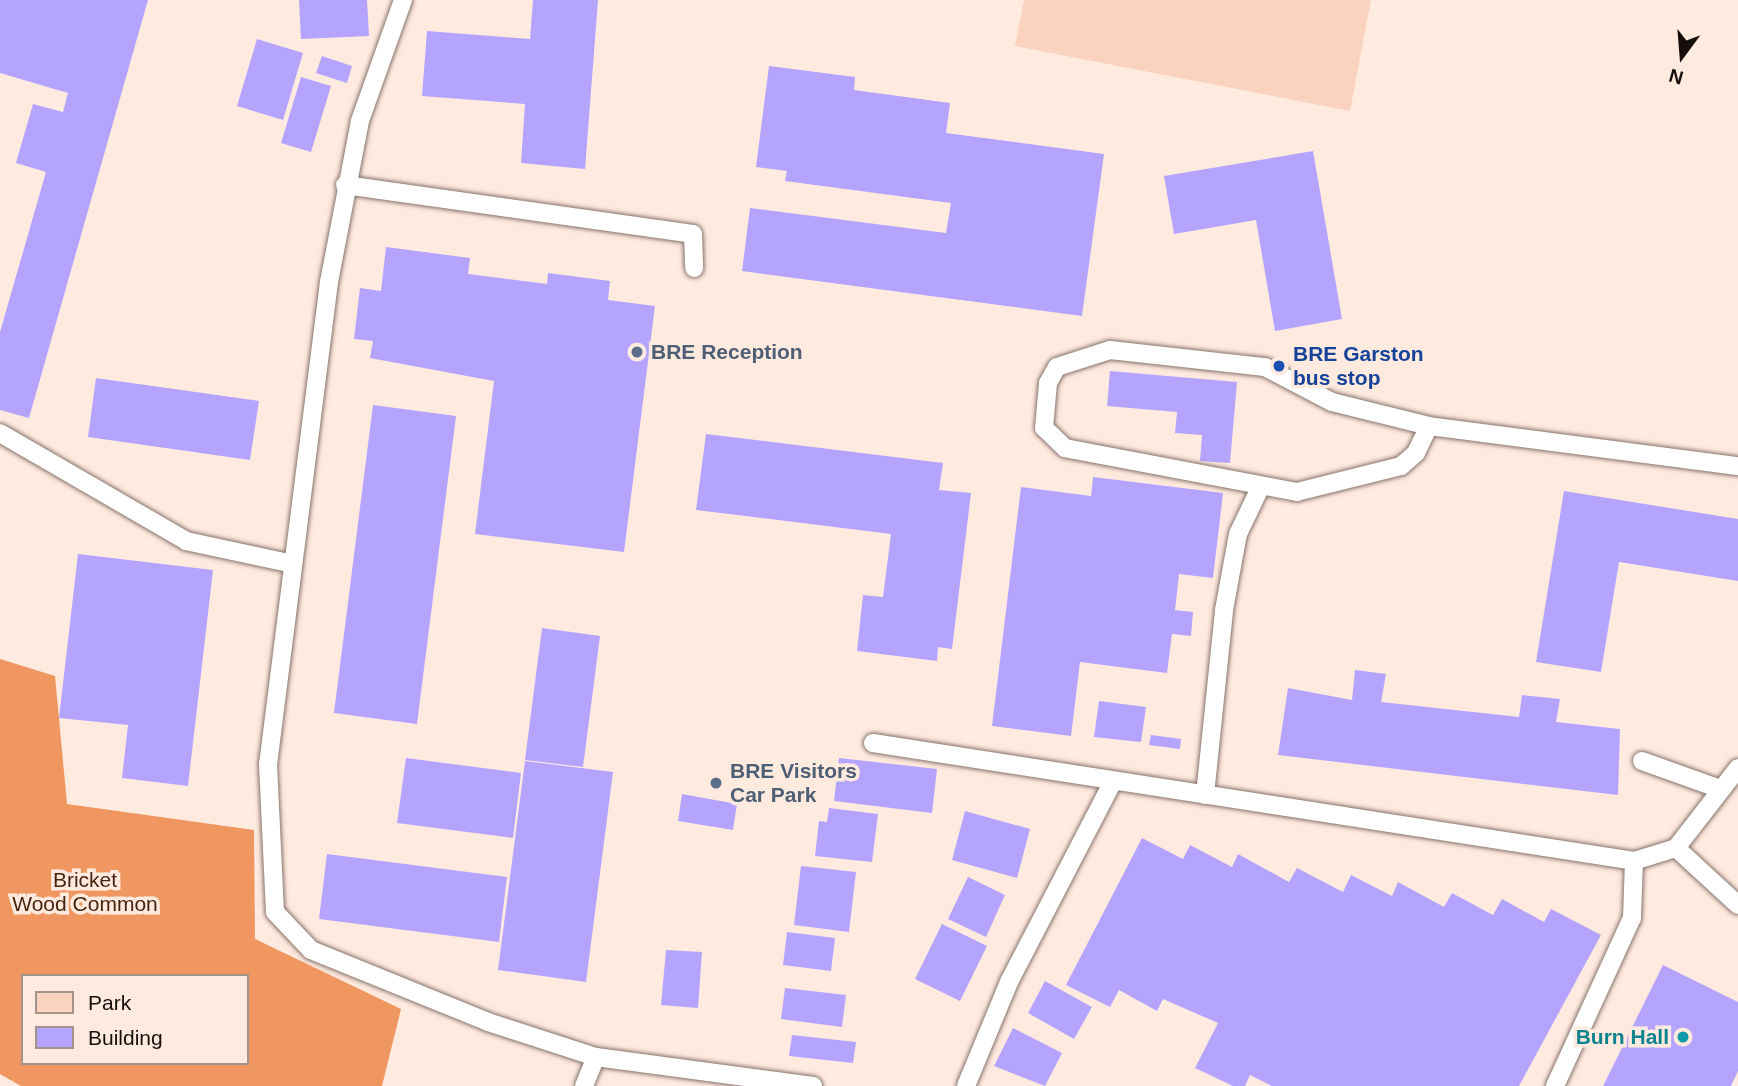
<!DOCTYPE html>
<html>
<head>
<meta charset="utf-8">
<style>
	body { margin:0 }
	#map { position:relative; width:1738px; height:1086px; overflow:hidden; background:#ffeadf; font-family:Helvetica,sans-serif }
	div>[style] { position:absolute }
	.green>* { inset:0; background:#fad3be }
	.forest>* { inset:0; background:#f09660 }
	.building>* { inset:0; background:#b4a4ff }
	.roads { filter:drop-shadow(0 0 2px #86746a) drop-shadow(0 0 2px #86746a) }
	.lane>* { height:18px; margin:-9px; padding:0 9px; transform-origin:9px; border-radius:9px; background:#fff }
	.dots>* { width:19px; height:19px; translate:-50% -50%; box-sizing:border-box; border:4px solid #ffeadf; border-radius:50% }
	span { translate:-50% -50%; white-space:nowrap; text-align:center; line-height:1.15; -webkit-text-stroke:7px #ffeadf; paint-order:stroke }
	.service-label { font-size:21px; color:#4e5e75; font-weight:700 }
	.left { translate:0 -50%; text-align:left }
	.transit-label { font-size:21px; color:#164399; font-weight:700 }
	.park-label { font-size:21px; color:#48240e }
	.culture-label { font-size:21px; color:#0d838f; font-weight:700 }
	.right { translate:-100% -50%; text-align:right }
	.legend { position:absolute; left:21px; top:974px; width:228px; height:91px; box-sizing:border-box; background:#ffeadf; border:2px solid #a1928a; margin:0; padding:9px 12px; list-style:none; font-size:21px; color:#150e0b }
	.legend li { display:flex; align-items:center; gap:14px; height:35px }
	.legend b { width:35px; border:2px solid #a1928a }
	.north { position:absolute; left:1647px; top:21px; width:70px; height:70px; -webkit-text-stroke:5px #ffeadf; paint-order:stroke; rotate:196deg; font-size:19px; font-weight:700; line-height:28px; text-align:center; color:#150e0b }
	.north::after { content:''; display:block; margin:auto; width:24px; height:32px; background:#150e0b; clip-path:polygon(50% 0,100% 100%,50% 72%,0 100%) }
</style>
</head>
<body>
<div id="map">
	<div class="green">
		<div style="clip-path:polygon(1024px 0,1371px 0,1350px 111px,1015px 46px)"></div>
	</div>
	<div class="forest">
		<div style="clip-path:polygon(evenodd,0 659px,55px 676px,67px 804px,254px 830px,255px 939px,401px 1009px,382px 1086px,21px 1086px,0 1074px,0 659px,23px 976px,247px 976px,247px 1063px,23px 1063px,23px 976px)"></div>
	</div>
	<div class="building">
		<div style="clip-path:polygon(0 0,148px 0,29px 418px,0 410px,0 332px,46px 172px,16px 163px,33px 104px,63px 112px,68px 93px,0 73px)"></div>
		<div style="clip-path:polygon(299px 0,367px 0,369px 36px,301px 39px)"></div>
		<div style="clip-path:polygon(533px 0,598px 0,585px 169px,521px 163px,525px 104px,422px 96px,427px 31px,530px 39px)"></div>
		<div style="clip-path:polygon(257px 39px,303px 53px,283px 120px,237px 106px)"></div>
		<div style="clip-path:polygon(322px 56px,352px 66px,347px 83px,316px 73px)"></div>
		<div style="clip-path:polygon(769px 66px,855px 77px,854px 90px,950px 103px,946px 133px,1104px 154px,1082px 316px,742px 271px,750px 208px,946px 233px,951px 203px,785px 181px,787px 171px,756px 167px)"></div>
		<div style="clip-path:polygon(301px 77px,331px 86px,311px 152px,281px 143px)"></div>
		<div style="clip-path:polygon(1313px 151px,1342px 319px,1275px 331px,1256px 220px,1174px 234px,1164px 176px)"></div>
		<div style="clip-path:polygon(386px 247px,470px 258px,468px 274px,547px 284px,548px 273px,610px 281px,608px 300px,655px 306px,624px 552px,475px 534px,494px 381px,370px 358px,373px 341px,354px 339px,360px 288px,381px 291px)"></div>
		<div style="clip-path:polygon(1110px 371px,1237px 382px,1230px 463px,1200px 461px,1202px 435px,1175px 433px,1177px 412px,1107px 406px)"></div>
		<div style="clip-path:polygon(96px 378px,259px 401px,250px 460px,88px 437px)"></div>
		<div style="clip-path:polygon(373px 405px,456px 416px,417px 724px,334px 713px)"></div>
		<div style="clip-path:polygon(706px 434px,943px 463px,939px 490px,971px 493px,952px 649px,938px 647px,937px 661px,857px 651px,863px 595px,883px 597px,891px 534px,696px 510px)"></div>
		<div style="clip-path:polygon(1093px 477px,1223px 493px,1213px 578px,1179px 574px,1175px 610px,1193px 612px,1191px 636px,1172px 634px,1167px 673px,1080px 662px,1071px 736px,992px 726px,1021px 487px,1091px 496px)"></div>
		<div style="clip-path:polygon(1564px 491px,1738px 519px,1738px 581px,1619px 562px,1601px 672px,1536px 662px)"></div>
		<div style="clip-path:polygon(78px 554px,213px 570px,188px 786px,122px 778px,128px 725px,59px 718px)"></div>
		<div style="clip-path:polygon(542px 628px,600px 636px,583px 767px,525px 760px)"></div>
		<div style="clip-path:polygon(1355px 670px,1386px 674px,1381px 702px,1519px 717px,1522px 695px,1560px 699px,1556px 722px,1620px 729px,1618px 795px,1278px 755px,1288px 688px,1352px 700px)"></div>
		<div style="clip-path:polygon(1099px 701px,1146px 707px,1141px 742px,1094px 737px)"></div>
		<div style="clip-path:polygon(1151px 735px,1181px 739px,1180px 749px,1149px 745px)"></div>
		<div style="clip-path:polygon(406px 758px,521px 773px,513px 838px,397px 823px)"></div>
		<div style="clip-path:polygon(839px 758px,937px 769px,932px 813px,834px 801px)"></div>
		<div style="clip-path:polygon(525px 761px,613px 772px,586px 982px,498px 970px)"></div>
		<div style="clip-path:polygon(682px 794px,737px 804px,733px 830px,678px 821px)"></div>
		<div style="clip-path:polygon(829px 808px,878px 814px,872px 862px,815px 856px,819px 821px,827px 822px)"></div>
		<div style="clip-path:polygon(965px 811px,1030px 829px,1017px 878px,952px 860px)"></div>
		<div style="clip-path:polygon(1142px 838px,1183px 859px,1190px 845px,1232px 867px,1238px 854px,1289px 882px,1297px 868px,1343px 892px,1351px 875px,1392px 896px,1398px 882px,1444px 907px,1452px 893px,1493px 915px,1502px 899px,1544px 922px,1551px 909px,1601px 935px,1519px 1086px,1272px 1086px,1250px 1075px,1245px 1086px,1233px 1086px,1195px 1068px,1218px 1023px,1163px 999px,1157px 1011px,1119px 990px,1110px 1007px,1066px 985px)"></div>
		<div style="clip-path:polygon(327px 854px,507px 877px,499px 942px,319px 919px)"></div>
		<div style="clip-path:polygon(801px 866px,856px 872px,849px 932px,794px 925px)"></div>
		<div style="clip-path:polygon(968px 877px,1005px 895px,986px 937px,948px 919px)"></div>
		<div style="clip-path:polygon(942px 924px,987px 946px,960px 1001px,915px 979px)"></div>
		<div style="clip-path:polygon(787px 932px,835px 938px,831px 971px,783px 965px)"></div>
		<div style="clip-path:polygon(666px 950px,702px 952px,698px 1008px,661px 1005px)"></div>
		<div style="clip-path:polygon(1663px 965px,1738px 1002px,1738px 1071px,1731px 1086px,1603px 1086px)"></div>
		<div style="clip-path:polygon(1045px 981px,1092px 1007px,1074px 1039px,1028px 1013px)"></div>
		<div style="clip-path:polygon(785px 988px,846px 995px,842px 1027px,781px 1019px)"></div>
		<div style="clip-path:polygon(1013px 1028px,1062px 1053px,1045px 1086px,994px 1066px)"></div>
		<div style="clip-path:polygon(792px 1035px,856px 1042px,853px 1063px,789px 1056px)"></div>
	</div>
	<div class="roads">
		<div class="lane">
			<div style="left:403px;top:0;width:128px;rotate:109.6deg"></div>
			<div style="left:360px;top:121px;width:164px;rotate:100.9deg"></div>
			<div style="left:329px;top:282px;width:486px;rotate:97.2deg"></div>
			<div style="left:268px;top:764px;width:148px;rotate:87.3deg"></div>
			<div style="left:275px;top:912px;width:52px;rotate:46.5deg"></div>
			<div style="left:311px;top:950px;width:191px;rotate:22.1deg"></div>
			<div style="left:488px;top:1022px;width:114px;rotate:18deg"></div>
			<div style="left:596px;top:1057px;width:219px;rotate:7.6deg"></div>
			<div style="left:345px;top:185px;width:351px;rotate:8deg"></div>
			<div style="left:693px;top:234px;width:34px;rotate:88deg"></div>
			<div style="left:1110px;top:350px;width:156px;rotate:6.3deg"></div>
			<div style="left:1265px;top:367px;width:76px;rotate:27.6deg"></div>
			<div style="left:1332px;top:402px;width:100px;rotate:13.9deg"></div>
			<div style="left:1429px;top:426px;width:30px;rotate:116deg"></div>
			<div style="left:1416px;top:453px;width:20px;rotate:139deg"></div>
			<div style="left:1401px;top:466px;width:107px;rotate:166deg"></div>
			<div style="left:1297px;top:492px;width:236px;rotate:-169.3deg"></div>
			<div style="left:1065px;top:448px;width:29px;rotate:-136deg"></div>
			<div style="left:1044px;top:428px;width:45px;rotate:-84.9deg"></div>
			<div style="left:1048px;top:383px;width:18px;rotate:-61deg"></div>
			<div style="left:1057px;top:367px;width:56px;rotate:-17.8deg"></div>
			<div style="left:1429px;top:426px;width:312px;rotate:7.4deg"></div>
			<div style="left:0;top:433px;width:215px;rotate:30.1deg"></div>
			<div style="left:186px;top:541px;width:109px;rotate:12.1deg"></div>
			<div style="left:873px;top:743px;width:770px;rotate:8.81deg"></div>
			<div style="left:1634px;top:861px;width:44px;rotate:-17.2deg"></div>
			<div style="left:1676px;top:848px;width:101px;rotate:-52.2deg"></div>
			<div style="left:1642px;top:761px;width:83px;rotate:19.7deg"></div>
			<div style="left:1205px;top:795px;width:186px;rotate:-84.1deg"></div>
			<div style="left:1224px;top:610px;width:77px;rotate:-79.6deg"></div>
			<div style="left:1238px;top:534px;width:53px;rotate:-64.4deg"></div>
			<div style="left:1676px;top:848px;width:84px;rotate:42.6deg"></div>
			<div style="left:584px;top:1086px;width:31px;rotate:-68deg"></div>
			<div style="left:966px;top:1086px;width:113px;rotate:-67.5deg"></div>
			<div style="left:1009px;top:982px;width:226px;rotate:-62.6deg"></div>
			<div style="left:1555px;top:1086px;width:185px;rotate:-65.4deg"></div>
			<div style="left:1632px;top:918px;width:57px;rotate:-88deg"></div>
		</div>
	</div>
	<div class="dots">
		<div style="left:637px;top:352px;background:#5c6f8a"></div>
		<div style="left:1279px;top:366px;background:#1a4fb4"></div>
		<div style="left:716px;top:783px;background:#5c6f8a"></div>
		<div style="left:1683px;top:1037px;background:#0f9aa8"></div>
	</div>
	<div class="service-label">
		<span class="left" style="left:651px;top:352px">BRE Reception</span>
		<span class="left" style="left:730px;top:783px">BRE Visitors<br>Car Park</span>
	</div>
	<div class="transit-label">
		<span class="left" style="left:1293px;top:366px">BRE Garston<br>bus stop</span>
	</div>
	<div class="park-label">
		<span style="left:85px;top:892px">Bricket<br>Wood Common</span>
	</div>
	<div class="culture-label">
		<span class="right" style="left:1669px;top:1037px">Burn Hall</span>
	</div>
	<ul class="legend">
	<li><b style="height:19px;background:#fad3be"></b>Park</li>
	<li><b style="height:19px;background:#b4a4ff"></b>Building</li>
	</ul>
	<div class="north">N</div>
</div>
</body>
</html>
